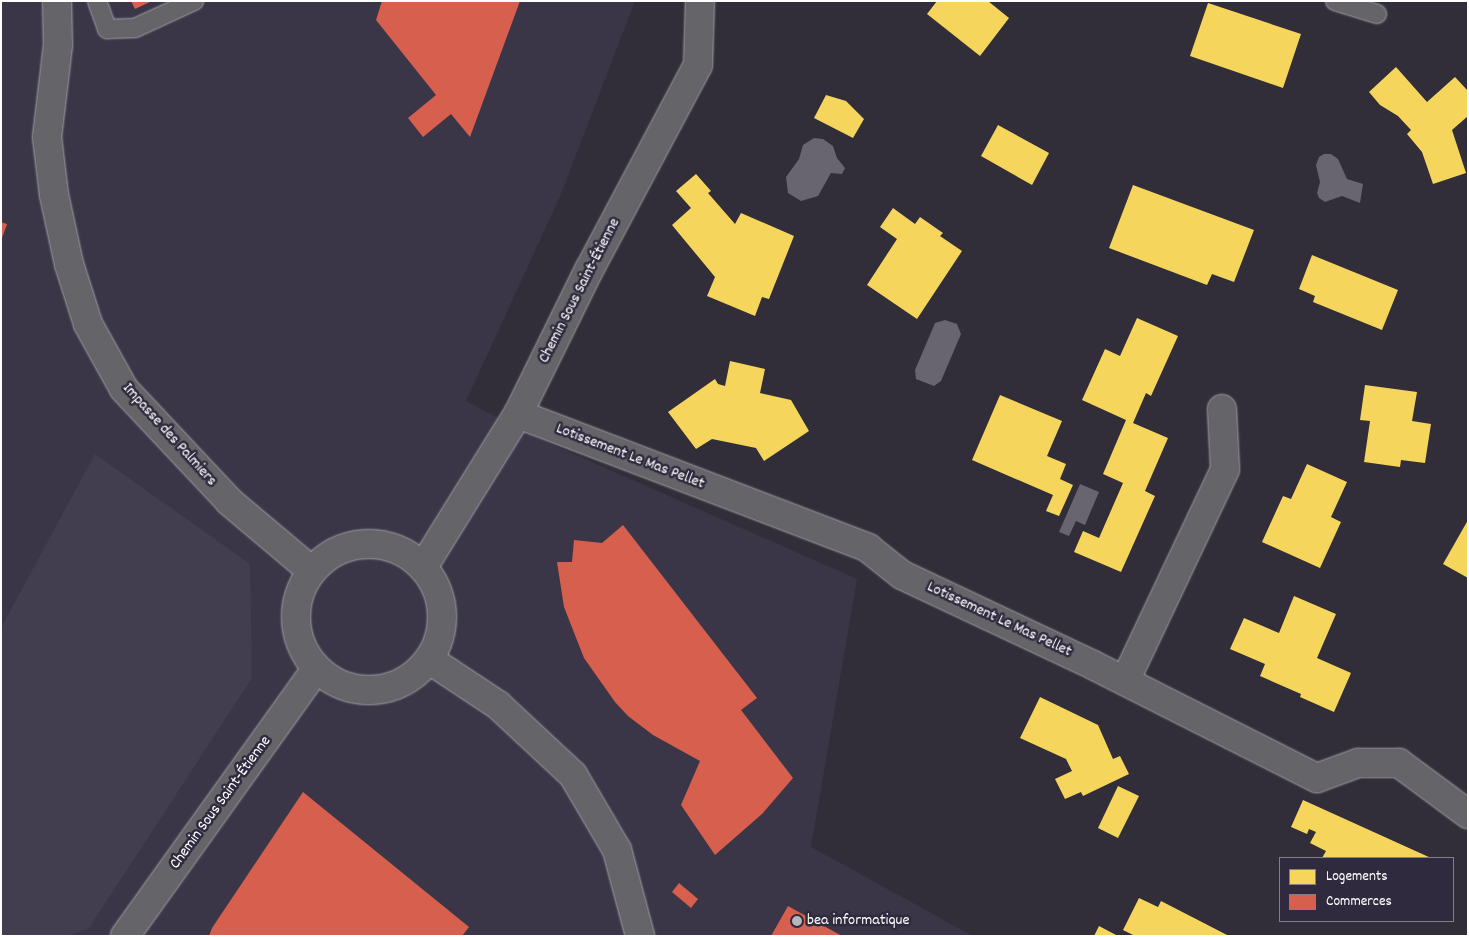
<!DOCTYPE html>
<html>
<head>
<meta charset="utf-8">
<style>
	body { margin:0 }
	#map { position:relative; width:1469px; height:937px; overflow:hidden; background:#312e39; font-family:Dekko,sans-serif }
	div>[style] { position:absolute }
	.built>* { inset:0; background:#3b3647 }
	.green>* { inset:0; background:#433e4f }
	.water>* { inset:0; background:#686571 }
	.homes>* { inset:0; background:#f6d55c }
	.shops>* { inset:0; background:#d6604d }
	.roads { filter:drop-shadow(0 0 1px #a2a1a6) drop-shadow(0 0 1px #a2a1a6) }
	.service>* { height:18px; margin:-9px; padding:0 9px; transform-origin:9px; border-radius:9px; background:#656469 }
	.minor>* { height:28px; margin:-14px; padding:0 14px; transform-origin:14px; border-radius:14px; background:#656469 }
	.minor>.ring { margin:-14px; padding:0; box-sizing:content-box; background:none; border:28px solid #656469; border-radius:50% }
	.dots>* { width:14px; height:14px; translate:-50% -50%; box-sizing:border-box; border:2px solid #2f2a3d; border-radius:50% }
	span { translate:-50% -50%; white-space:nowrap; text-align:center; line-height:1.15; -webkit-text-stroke:5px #2f2a3d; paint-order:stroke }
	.street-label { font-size:16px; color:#fff }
	.poi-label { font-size:16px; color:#fff }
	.left { translate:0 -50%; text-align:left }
	.frame { position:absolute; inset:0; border:2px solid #fff; pointer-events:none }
	.legend { position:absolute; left:1279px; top:857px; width:175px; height:65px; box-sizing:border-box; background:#2f2a3d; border:1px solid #827f8b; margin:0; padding:6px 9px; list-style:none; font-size:15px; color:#fff }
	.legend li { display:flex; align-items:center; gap:10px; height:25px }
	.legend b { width:25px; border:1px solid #827f8b }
</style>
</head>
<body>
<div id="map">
	<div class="built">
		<div style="clip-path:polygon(1px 1px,635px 1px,561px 194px,466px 401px,535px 437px,857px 579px,811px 847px,973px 936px,1px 936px)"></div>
	</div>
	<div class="green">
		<div style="clip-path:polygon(95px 454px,250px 564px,252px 678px,89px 928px,68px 936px,1px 936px,1px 628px)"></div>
	</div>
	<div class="water">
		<div style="clip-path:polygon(814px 138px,823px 139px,833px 146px,837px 158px,845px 168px,842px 174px,831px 173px,818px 196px,801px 201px,788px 193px,786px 177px,799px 159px,803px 145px)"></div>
		<div style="clip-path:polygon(1324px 154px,1331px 154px,1338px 159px,1347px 179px,1363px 184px,1360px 203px,1342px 196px,1325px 202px,1319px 198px,1317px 193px,1320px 182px,1316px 165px,1319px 157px)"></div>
		<div style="clip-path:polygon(945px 320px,957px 324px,961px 334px,941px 381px,934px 386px,916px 379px,915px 370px,935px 323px)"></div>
		<div style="clip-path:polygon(1080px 484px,1099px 492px,1085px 525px,1076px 521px,1069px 536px,1059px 532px)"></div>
	</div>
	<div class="homes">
		<div style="clip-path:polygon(937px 1px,988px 1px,1009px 18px,980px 56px,927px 14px)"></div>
		<div style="clip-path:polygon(1208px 3px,1301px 34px,1283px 88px,1190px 56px)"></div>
		<div style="clip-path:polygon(1396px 67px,1427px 102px,1455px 77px,1468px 91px,1468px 116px,1452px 130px,1466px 173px,1433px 184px,1422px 152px,1407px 134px,1411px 130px,1398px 116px,1380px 105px,1369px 92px)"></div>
		<div style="clip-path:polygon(826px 95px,846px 101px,864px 119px,853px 138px,814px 118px)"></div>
		<div style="clip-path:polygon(998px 125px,1049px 153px,1032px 185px,981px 156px)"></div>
		<div style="clip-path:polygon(696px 174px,711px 191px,708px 193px,735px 224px,741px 213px,794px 236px,769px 299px,762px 297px,755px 316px,707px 296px,715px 277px,672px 225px,691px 208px,676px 191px)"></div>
		<div style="clip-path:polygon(1133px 185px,1254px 230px,1234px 282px,1212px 274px,1207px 285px,1109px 248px)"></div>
		<div style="clip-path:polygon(893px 208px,915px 224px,920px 217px,943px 233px,940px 236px,962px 251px,917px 319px,867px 285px,897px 239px,880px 227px)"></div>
		<div style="clip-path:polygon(1312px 255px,1398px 290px,1382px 330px,1313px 302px,1315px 296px,1299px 289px)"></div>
		<div style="clip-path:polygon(1137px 318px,1178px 336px,1151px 396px,1146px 393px,1133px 423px,1168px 438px,1145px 491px,1155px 496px,1121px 572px,1074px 552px,1083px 531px,1099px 538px,1123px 483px,1103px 474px,1126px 420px,1082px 400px,1105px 349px,1120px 356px)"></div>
		<div style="clip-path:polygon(730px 361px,765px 369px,760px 393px,791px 400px,809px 431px,764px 461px,756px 448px,712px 439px,696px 449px,668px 412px,715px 379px,718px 384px,725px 386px)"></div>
		<div style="clip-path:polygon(1365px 385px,1417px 392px,1412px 421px,1431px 424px,1425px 463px,1401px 460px,1400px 467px,1364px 462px,1370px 421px,1360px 420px)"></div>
		<div style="clip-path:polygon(1000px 395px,1062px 421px,1047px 456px,1066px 464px,1060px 479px,1073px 485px,1059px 516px,1046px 511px,1053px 495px,972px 460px)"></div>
		<div style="clip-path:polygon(1307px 464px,1347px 482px,1331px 517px,1341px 522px,1320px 568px,1262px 542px,1283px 496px,1291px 499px)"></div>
		<div style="clip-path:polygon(1468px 520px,1468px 578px,1443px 564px)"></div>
		<div style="clip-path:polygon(1294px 596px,1336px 614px,1317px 658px,1351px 673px,1334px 712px,1300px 697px,1301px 694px,1260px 676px,1265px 664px,1230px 649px,1244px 618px,1279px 633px)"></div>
		<div style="clip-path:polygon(1040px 697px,1098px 725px,1113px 759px,1120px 756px,1129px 774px,1083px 796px,1081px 792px,1065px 799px,1055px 779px,1072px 771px,1066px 759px,1020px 738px)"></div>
		<div style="clip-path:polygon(1118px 786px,1139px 796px,1118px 838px,1098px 828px)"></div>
		<div style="clip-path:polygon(1303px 800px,1431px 858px,1322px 858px,1326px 851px,1310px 843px,1316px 832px,1309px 829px,1307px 834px,1291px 827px)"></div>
		<div style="clip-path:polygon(1139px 898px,1158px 907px,1161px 901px,1229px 936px,1135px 936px,1123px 930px)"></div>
		<div style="clip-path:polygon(1099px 926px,1118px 936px,1094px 936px)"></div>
	</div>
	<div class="shops">
		<div style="clip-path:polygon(131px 1px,152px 1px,135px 9px)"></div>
		<div style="clip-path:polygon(382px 1px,520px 1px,470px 137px,451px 114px,423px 137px,408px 118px,436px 95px,376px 20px)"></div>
		<div style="clip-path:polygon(1px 222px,7px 224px,2px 238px,1px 238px)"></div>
		<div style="clip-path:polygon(623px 525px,757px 698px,741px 710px,793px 778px,762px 814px,715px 855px,681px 805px,700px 761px,653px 735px,628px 716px,615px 702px,584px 658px,564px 607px,557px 562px,572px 562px,574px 540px,602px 543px)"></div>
		<div style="clip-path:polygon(303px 792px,469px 927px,462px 936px,209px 936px,212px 928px)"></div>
		<div style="clip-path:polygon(679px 883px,698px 899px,691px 908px,672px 892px)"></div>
		<div style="clip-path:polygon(788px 906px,842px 936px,771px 936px)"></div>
	</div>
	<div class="roads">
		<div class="service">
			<div style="left:97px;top:1px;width:30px;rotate:70deg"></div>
			<div style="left:107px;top:29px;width:28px;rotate:-2deg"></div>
			<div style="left:135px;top:28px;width:65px;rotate:-24.6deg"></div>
			<div style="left:1335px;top:1px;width:44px;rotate:17.2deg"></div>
		</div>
		<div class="minor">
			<div style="left:57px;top:1px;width:44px;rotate:88.7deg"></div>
			<div style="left:58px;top:45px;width:93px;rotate:96.8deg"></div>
			<div style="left:47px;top:137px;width:58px;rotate:83.1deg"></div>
			<div style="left:54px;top:195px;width:71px;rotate:77.7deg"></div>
			<div style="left:69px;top:264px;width:63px;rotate:72.4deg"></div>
			<div style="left:88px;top:324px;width:74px;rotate:61deg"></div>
			<div style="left:124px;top:389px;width:155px;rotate:46.8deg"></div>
			<div style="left:230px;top:502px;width:107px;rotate:40.1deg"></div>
			<div style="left:518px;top:414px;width:375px;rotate:20.9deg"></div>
			<div style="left:868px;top:548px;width:43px;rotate:38.5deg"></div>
			<div style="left:902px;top:575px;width:211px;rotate:25.2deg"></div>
			<div style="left:1093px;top:665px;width:251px;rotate:26.8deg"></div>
			<div style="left:1317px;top:778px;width:44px;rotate:-20.1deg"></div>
			<div style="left:1358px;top:763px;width:41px"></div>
			<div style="left:1399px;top:763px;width:86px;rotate:36.5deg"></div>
			<div class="ring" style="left:296px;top:544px;width:118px;height:118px"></div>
			<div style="left:423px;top:567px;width:180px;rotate:-58.2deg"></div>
			<div style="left:518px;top:414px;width:161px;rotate:-63.8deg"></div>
			<div style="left:589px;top:270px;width:232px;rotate:-62deg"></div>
			<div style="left:698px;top:65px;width:64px;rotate:-88.2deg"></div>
			<div style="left:430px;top:660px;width:82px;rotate:33.5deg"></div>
			<div style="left:498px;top:705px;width:103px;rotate:43deg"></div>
			<div style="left:573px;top:775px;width:87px;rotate:59.6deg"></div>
			<div style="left:617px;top:850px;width:89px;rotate:75deg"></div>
			<div style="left:1125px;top:681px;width:234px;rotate:-64.7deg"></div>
			<div style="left:1225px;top:469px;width:60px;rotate:-92.9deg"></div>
			<div style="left:125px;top:936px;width:328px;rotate:-54.4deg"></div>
		</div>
	</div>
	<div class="dots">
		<div style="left:797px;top:921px;background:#b7b6ba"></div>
	</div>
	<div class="street-label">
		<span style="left:580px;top:291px;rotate:-63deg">Chemin Sous Saint-Étienne</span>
		<span style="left:169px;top:435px;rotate:48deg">Impasse des Palmiers</span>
		<span style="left:630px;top:457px;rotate:21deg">Lotissement Le Mas Pellet</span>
		<span style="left:999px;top:620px;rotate:25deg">Lotissement Le Mas Pellet</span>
		<span style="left:221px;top:803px;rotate:-54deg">Chemin Sous Saint-Étienne</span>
	</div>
	<div class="poi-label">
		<span class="left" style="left:807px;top:921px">bea informatique</span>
	</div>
	<div class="frame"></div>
	<ul class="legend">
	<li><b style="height:14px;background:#f6d55c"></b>Logements</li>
	<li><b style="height:14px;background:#d6604d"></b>Commerces</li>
	</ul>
</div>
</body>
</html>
